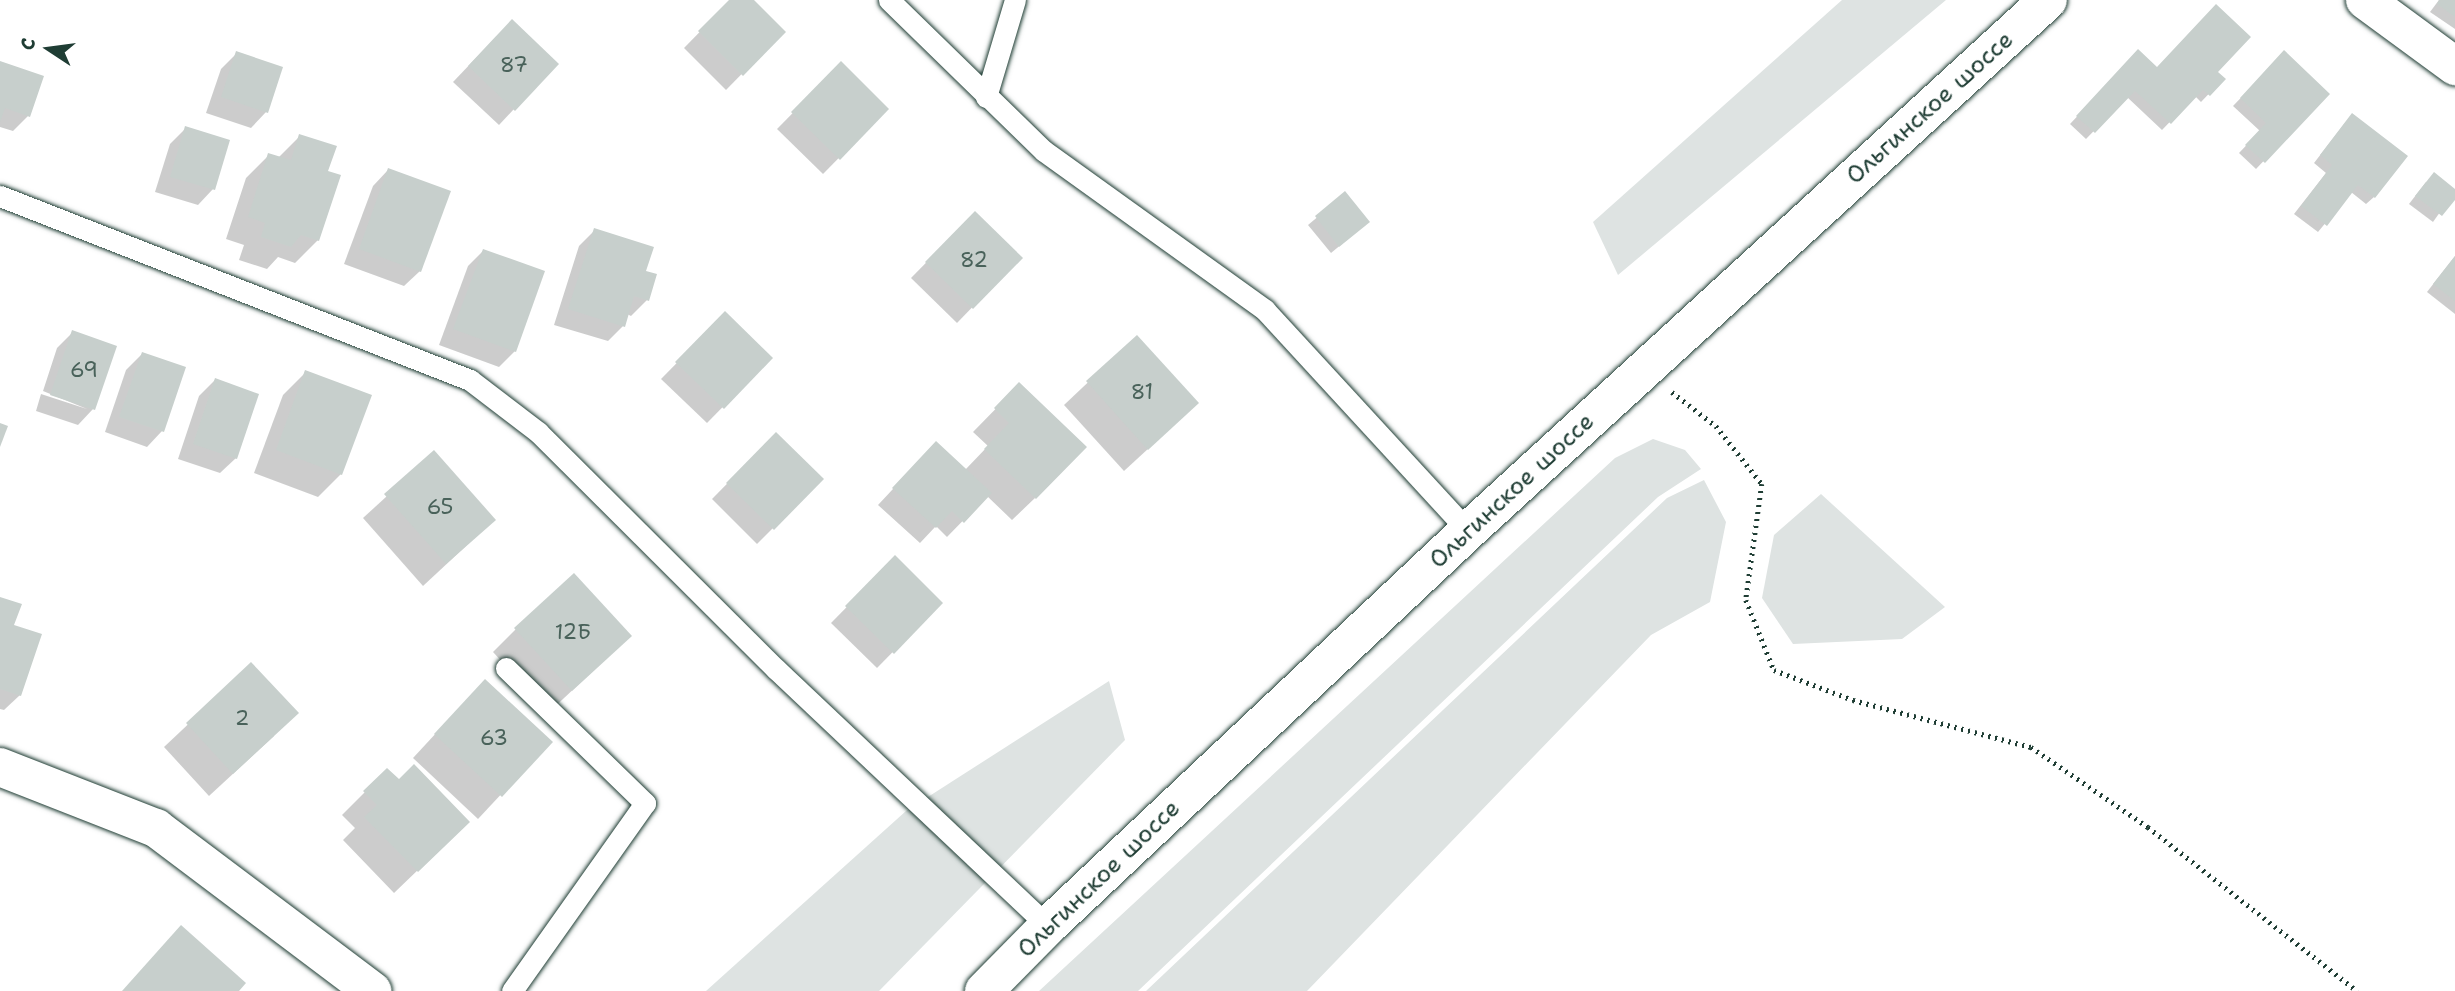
<!DOCTYPE html>
<html>
<head>
<meta charset="utf-8">
<style>
	body { margin:0 }
	#map { position:relative; width:2455px; height:991px; overflow:hidden; background:#fff; font-family:"Shantell Sans",sans-serif }
	div>[style] { position:absolute }
	.green>* { inset:0; background:#dee3e2 }
	.shadow>* { inset:0; background:#0003 }
	.building>* { inset:0; background:#c7cfcc }
	.path>* { height:4.5px; margin-top:-2.25px; transform-origin:0; background:repeating-linear-gradient(90deg,#1f3d34 0 2px,transparent 0 7px) }
	.roads { filter:drop-shadow(0 0 2px #1f3d34) drop-shadow(0 0 2px #1f3d34) }
	.service>* { height:21px; margin:-10.5px; padding:0 10.5px; transform-origin:10.5px; border-radius:10.5px; background:#fff }
	.minor>* { height:38px; margin:-19px; padding:0 19px; transform-origin:19px; border-radius:19px; background:#fff }
	.secondary>* { height:38px; margin:-19px; padding:0 19px; transform-origin:19px; border-radius:19px; background:#fff }
	span { translate:-50% -50%; white-space:nowrap; text-align:center; line-height:1.15; -webkit-text-stroke:6px #fff; paint-order:stroke }
	.number-label { font-size:21px; color:#49625a }
	.number-label span { -webkit-text-stroke-width:0 }
	.street-label { font-size:24px; color:#1f3d34 }
	.north { position:absolute; left:14px; top:14px; width:70px; height:70px; -webkit-text-stroke:5px #fff; paint-order:stroke; rotate:283deg; font-size:19px; font-weight:700; line-height:28px; text-align:center; color:#1f3d34 }
	.north::after { content:''; display:block; margin:auto; width:24px; height:32px; background:#1f3d34; clip-path:polygon(50% 0,100% 100%,50% 72%,0 100%) }
</style>
</head>
<body>
<div id="map">
	<div class="green">
		<div style="clip-path:polygon(1842px 0,1946px 0,1618px 275px,1593px 222px)"></div>
		<div style="clip-path:polygon(1653px 439px,1685px 450px,1701px 469px,1658px 497px,1138px 991px,1039px 991px,1615px 458px)"></div>
		<div style="clip-path:polygon(1704px 480px,1726px 522px,1710px 602px,1651px 635px,1307px 991px,1146px 991px,1667px 498px)"></div>
		<div style="clip-path:polygon(1821px 494px,1945px 607px,1902px 639px,1793px 644px,1762px 598px,1774px 535px)"></div>
		<div style="clip-path:polygon(1109px 681px,1125px 740px,879px 991px,706px 991px,906px 811px)"></div>
	</div>
	<div class="shadow">
		<div style="clip-path:polygon(731px 0,751px 0,783px 32px,726px 90px,684px 48px)"></div>
		<div style="clip-path:polygon(2439px 0,2455px 0,2455px 29px,2430px 12px)"></div>
		<div style="clip-path:polygon(496px 37px,514px 109px,499px 125px,453px 82px)"></div>
		<div style="clip-path:polygon(2138px 52px,2157px 69px,2216px 72px,2223px 79px,2201px 102px,2195px 96px,2162px 130px,2127px 97px,2086px 139px,2070px 124px)"></div>
		<div style="clip-path:polygon(237px 53px,281px 68px,266px 112px,251px 128px,206px 113px,221px 69px)"></div>
		<div style="clip-path:polygon(2284px 53px,2327px 94px,2256px 169px,2239px 153px,2260px 131px,2233px 106px)"></div>
		<div style="clip-path:polygon(0 63px,28px 116px,13px 131px,0 127px)"></div>
		<div style="clip-path:polygon(841px 64px,887px 109px,823px 174px,777px 129px)"></div>
		<div style="clip-path:polygon(2345px 123px,2374px 197px,2366px 204px,2351px 192px,2318px 232px,2294px 214px,2326px 173px,2314px 163px)"></div>
		<div style="clip-path:polygon(186px 128px,213px 189px,198px 205px,155px 192px,170px 144px)"></div>
		<div style="clip-path:polygon(300px 136px,326px 172px,318px 240px,295px 263px,278px 257px,267px 269px,239px 260px,244px 245px,226px 239px,246px 178px,269px 155px,278px 158px)"></div>
		<div style="clip-path:polygon(388px 170px,420px 271px,404px 286px,344px 264px,373px 186px)"></div>
		<div style="clip-path:polygon(2426px 182px,2455px 191px,2433px 222px,2409px 204px)"></div>
		<div style="clip-path:polygon(1345px 194px,1360px 229px,1331px 253px,1308px 225px)"></div>
		<div style="clip-path:polygon(975px 213px,1020px 258px,957px 323px,911px 278px)"></div>
		<div style="clip-path:polygon(595px 230px,643px 272px,647px 300px,631px 316px,627px 314px,623px 326px,608px 341px,554px 325px,579px 246px)"></div>
		<div style="clip-path:polygon(483px 251px,515px 351px,499px 367px,439px 345px,468px 266px)"></div>
		<div style="clip-path:polygon(2455px 256px,2455px 314px,2427px 292px)"></div>
		<div style="clip-path:polygon(725px 314px,771px 358px,707px 423px,661px 379px)"></div>
		<div style="clip-path:polygon(73px 332px,93px 409px,78px 425px,36px 411px,41px 394px,87px 409px,43px 391px,57px 348px)"></div>
		<div style="clip-path:polygon(1136px 337px,1174px 425px,1124px 471px,1064px 405px)"></div>
		<div style="clip-path:polygon(142px 354px,162px 431px,147px 447px,105px 432px,126px 370px)"></div>
		<div style="clip-path:polygon(306px 372px,341px 474px,318px 497px,254px 473px,283px 395px)"></div>
		<div style="clip-path:polygon(215px 380px,236px 458px,220px 473px,178px 459px,199px 396px)"></div>
		<div style="clip-path:polygon(1019px 385px,1035px 498px,1012px 520px,987px 496px,947px 537px,936px 526px,920px 543px,878px 505px,921px 459px,965px 470px,988px 446px,973px 432px)"></div>
		<div style="clip-path:polygon(776px 434px,822px 479px,757px 544px,712px 499px)"></div>
		<div style="clip-path:polygon(434px 453px,494px 520px,423px 586px,363px 518px)"></div>
		<div style="clip-path:polygon(895px 558px,941px 603px,877px 668px,831px 623px)"></div>
		<div style="clip-path:polygon(0 598px,12px 626px,20px 695px,4px 710px,0 709px)"></div>
		<div style="clip-path:polygon(516px 629px,607px 658px,548px 713px,493px 652px)"></div>
		<div style="clip-path:polygon(251px 665px,274px 736px,209px 796px,164px 747px)"></div>
		<div style="clip-path:polygon(463px 704px,550px 742px,478px 819px,413px 758px)"></div>
		<div style="clip-path:polygon(387px 770px,445px 844px,394px 893px,343px 840px,355px 828px,342px 815px)"></div>
	</div>
	<div class="building">
		<div style="clip-path:polygon(729px 0,754px 0,786px 32px,743px 76px,698px 31px)"></div>
		<div style="clip-path:polygon(2439px 0,2455px 0,2455px 17px,2437px 4px)"></div>
		<div style="clip-path:polygon(2216px 4px,2251px 37px,2218px 72px,2226px 79px,2210px 96px,2203px 90px,2171px 124px,2135px 91px,2095px 133px,2076px 116px,2138px 49px,2157px 67px)"></div>
		<div style="clip-path:polygon(512px 19px,559px 64px,515px 111px,468px 66px)"></div>
		<div style="clip-path:polygon(2284px 50px,2330px 94px,2265px 163px,2245px 145px,2266px 123px,2240px 98px)"></div>
		<div style="clip-path:polygon(236px 51px,283px 67px,268px 113px,221px 97px)"></div>
		<div style="clip-path:polygon(0 61px,44px 76px,30px 117px,5px 108px,0 122px)"></div>
		<div style="clip-path:polygon(841px 61px,889px 109px,840px 160px,791px 112px)"></div>
		<div style="clip-path:polygon(2352px 113px,2408px 156px,2375px 198px,2358px 185px,2327px 226px,2301px 206px,2332px 165px,2320px 155px)"></div>
		<div style="clip-path:polygon(185px 126px,230px 140px,215px 190px,170px 177px)"></div>
		<div style="clip-path:polygon(299px 134px,337px 146px,328px 171px,341px 175px,319px 241px,301px 235px,291px 247px,261px 237px,265px 223px,248px 217px,268px 153px,291px 160px)"></div>
		<div style="clip-path:polygon(388px 168px,451px 191px,421px 272px,359px 249px)"></div>
		<div style="clip-path:polygon(2434px 172px,2455px 189px,2455px 200px,2442px 216px,2415px 196px)"></div>
		<div style="clip-path:polygon(1345px 191px,1370px 222px,1339px 247px,1315px 216px)"></div>
		<div style="clip-path:polygon(975px 211px,1023px 258px,973px 309px,925px 262px)"></div>
		<div style="clip-path:polygon(594px 228px,654px 247px,646px 271px,657px 274px,649px 301px,634px 296px,625px 327px,568px 309px)"></div>
		<div style="clip-path:polygon(483px 249px,545px 271px,516px 352px,453px 329px)"></div>
		<div style="clip-path:polygon(2455px 256px,2455px 301px,2433px 284px)"></div>
		<div style="clip-path:polygon(725px 311px,773px 358px,724px 409px,675px 362px)"></div>
		<div style="clip-path:polygon(72px 330px,117px 346px,95px 410px,50px 395px)"></div>
		<div style="clip-path:polygon(1137px 335px,1199px 403px,1148px 450px,1086px 381px)"></div>
		<div style="clip-path:polygon(142px 352px,186px 367px,164px 432px,119px 417px)"></div>
		<div style="clip-path:polygon(305px 370px,372px 395px,342px 475px,276px 450px)"></div>
		<div style="clip-path:polygon(215px 378px,259px 394px,237px 459px,193px 444px)"></div>
		<div style="clip-path:polygon(1019px 382px,1087px 447px,1036px 499px,984px 449px,1009px 423px,994px 408px)"></div>
		<div style="clip-path:polygon(0 423px,8px 426px,0 447px)"></div>
		<div style="clip-path:polygon(776px 432px,824px 479px,774px 530px,726px 483px)"></div>
		<div style="clip-path:polygon(936px 441px,992px 493px,964px 523px,952px 511px,936px 528px,892px 488px)"></div>
		<div style="clip-path:polygon(434px 450px,496px 520px,446px 564px,384px 494px)"></div>
		<div style="clip-path:polygon(895px 555px,943px 603px,894px 654px,845px 606px)"></div>
		<div style="clip-path:polygon(574px 573px,632px 636px,572px 691px,514px 628px)"></div>
		<div style="clip-path:polygon(0 597px,22px 604px,14px 625px,42px 634px,21px 696px,0 689px)"></div>
		<div style="clip-path:polygon(251px 662px,299px 713px,233px 774px,186px 723px)"></div>
		<div style="clip-path:polygon(485px 679px,553px 742px,502px 797px,434px 734px)"></div>
		<div style="clip-path:polygon(414px 764px,470px 822px,418px 872px,364px 817px,377px 805px,363px 791px,387px 768px,399px 779px)"></div>
		<div style="clip-path:polygon(181px 925px,246px 983px,239px 991px,122px 991px)"></div>
	</div>
	<div class="path">
		<div style="left:1672px;top:392px;width:56px;rotate:37.7deg"></div>
		<div style="left:1716px;top:426px;width:74px;rotate:51.6deg"></div>
		<div style="left:1762px;top:484px;width:117px;rotate:97.9deg"></div>
		<div style="left:1746px;top:600px;width:75px;rotate:68.2deg"></div>
		<div style="left:1774px;top:670px;width:85px;rotate:20.8deg"></div>
		<div style="left:1853px;top:700px;width:184px;rotate:14.8deg"></div>
		<div style="left:2031px;top:747px;width:142px;rotate:34.4deg"></div>
		<div style="left:2148px;top:827px;width:266px;rotate:38.1deg"></div>
	</div>
	<div class="roads">
		<div class="service">
			<div style="left:889px;top:0;width:216px;rotate:44.3deg"></div>
			<div style="left:1044px;top:151px;width:272px;rotate:35.7deg"></div>
			<div style="left:1265px;top:310px;width:300px;rotate:47.4deg"></div>
			<div style="left:986px;top:97px;width:101px;rotate:-73.4deg"></div>
			<div style="left:0;top:196px;width:505px;rotate:21.38deg"></div>
			<div style="left:470px;top:380px;width:86px;rotate:37.4deg"></div>
			<div style="left:538px;top:432px;width:336px;rotate:44.9deg"></div>
			<div style="left:776px;top:669px;width:374px;rotate:43.4deg"></div>
			<div style="left:506px;top:668px;width:194px;rotate:44.2deg"></div>
			<div style="left:645px;top:803px;width:230px;rotate:125.3deg"></div>
		</div>
		<div class="minor">
			<div style="left:2365px;top:0;width:112px;rotate:36.3deg"></div>
			<div style="left:0;top:767px;width:168px;rotate:21.4deg"></div>
			<div style="left:156px;top:828px;width:271px;rotate:37deg"></div>
		</div>
		<div class="secondary">
			<div style="left:984px;top:991px;width:91px;rotate:-45.4deg"></div>
			<div style="left:1048px;top:926px;width:577px;rotate:-43.24deg"></div>
			<div style="left:1468px;top:531px;width:786px;rotate:-42.47deg"></div>
		</div>
	</div>
	<div class="number-label">
		<span style="left:514px;top:65px">87</span>
		<span style="left:974px;top:260px">82</span>
		<span style="left:84px;top:370px">69</span>
		<span style="left:1142px;top:392px">81</span>
		<span style="left:440px;top:507px">65</span>
		<span style="left:573px;top:632px">12Б</span>
		<span style="left:242px;top:718px">2</span>
		<span style="left:494px;top:738px">63</span>
	</div>
	<div class="street-label">
		<span style="left:1930px;top:108px;rotate:-42deg">Ольгинское шоссе</span>
		<span style="left:1512px;top:491px;rotate:-43deg">Ольгинское шоссе</span>
		<span style="left:1099px;top:879px;rotate:-44deg">Ольгинское шоссе</span>
	</div>
	<div class="north">С</div>
</div>
</body>
</html>
